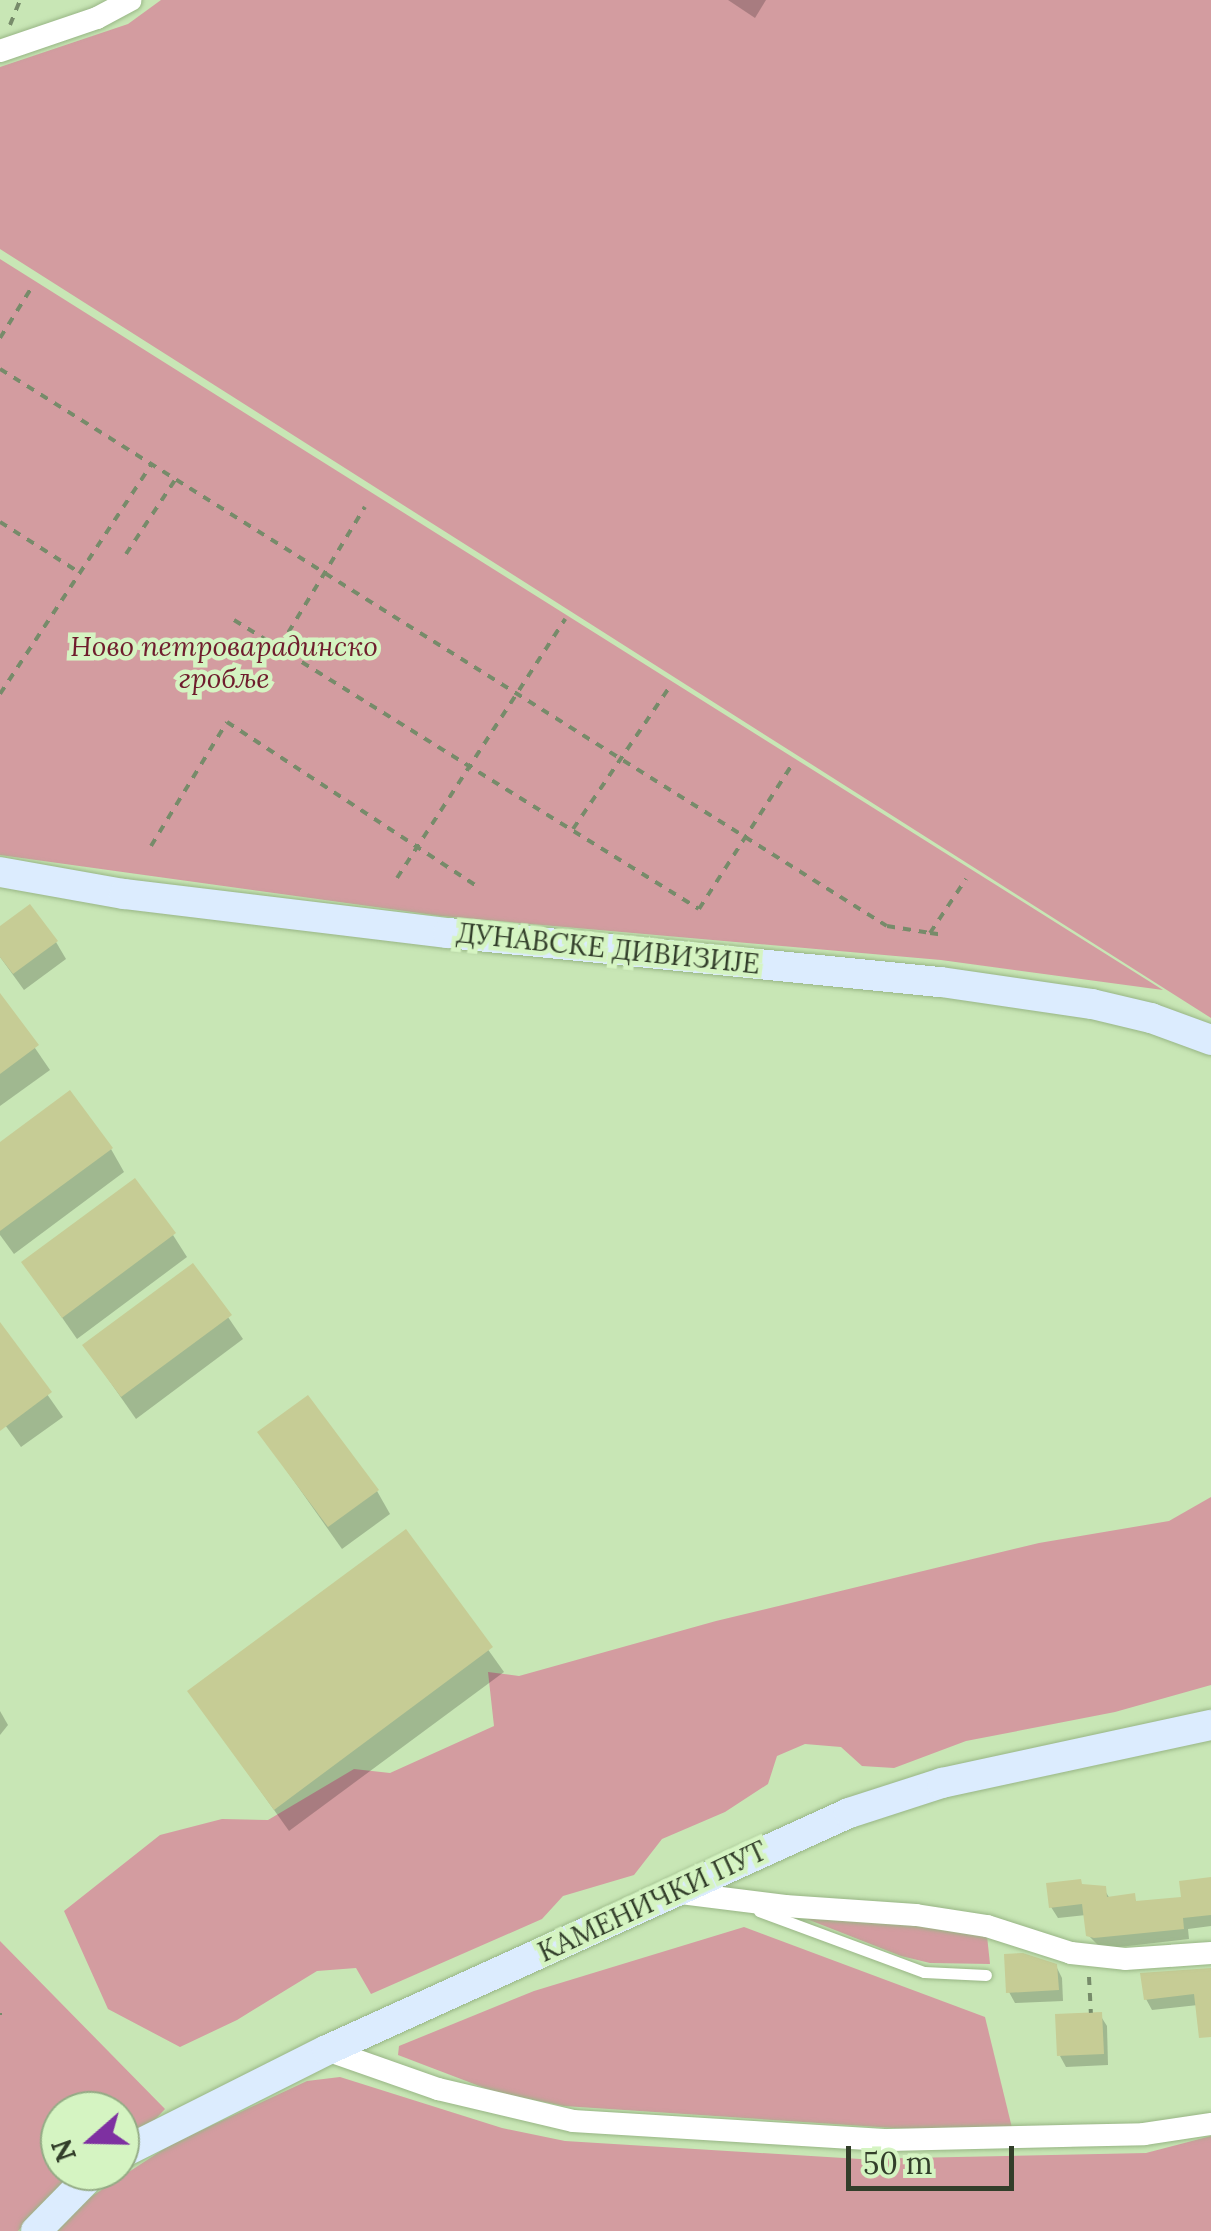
<!DOCTYPE html>
<html>
<head>
<meta charset="utf-8">
<style>
	body { margin:0 }
	#map { position:relative; width:1211px; height:2231px; overflow:hidden; background:#c8e6b5; font-family:Lora,serif }
	div>[style] { position:absolute }
	.green>* { inset:0; background:#d39ca0 }
	.shadow>* { inset:0; background:#0003 }
	.building>* { inset:0; background:#c6cc95 }
	.path>* { height:4px; margin-top:-2px; transform-origin:0; background:repeating-linear-gradient(90deg,#778b6a 0 8px,transparent 0 16px) }
	.roads { filter:drop-shadow(0 0 2px #98b585) drop-shadow(0 0 2px #98b585) }
	.lane>* { height:11px; margin:-5.5px; padding:0 5.5px; transform-origin:5.5px; border-radius:5.5px; background:#fff }
	.street>* { height:22px; margin:-11px; padding:0 11px; transform-origin:11px; border-radius:11px; background:#fff }
	.secondary>* { height:30px; margin:-15px; padding:0 15px; transform-origin:15px; border-radius:15px; background:#dcecfe }
	span { translate:-50% -50%; white-space:nowrap; text-align:center; line-height:1.15; -webkit-text-stroke:9px #d5f4c2; paint-order:stroke }
	.park-label { font-size:28px; color:#6f1d2d; font-style:italic }
	.street-label { font-size:28px; color:#323e2a }
	.north { position:absolute; left:40px; top:2091px; width:100px; height:100px; box-sizing:border-box; background:#d5f4c2; border:2px solid #94ab85; border-radius:50%; rotate:250deg; font-size:28px; font-weight:700; line-height:40px; text-align:center; color:#323e2a }
	.north::after { content:''; display:block; margin:auto; width:35px; height:45px; background:#7e30a1; clip-path:polygon(50% 0,100% 100%,50% 72%,0 100%) }
	.scale { position:absolute; left:846px; top:2146px; width:168px; height:45px; box-sizing:border-box; border:5px solid #323e2a; border-top:0; padding-left:12px; font-size:30px; line-height:35px; white-space:nowrap; color:#323e2a; -webkit-text-stroke:8px #d5f4c2; paint-order:stroke }
</style>
</head>
<body>
<div id="map">
	<div class="green">
		<div style="clip-path:polygon(161px 0,1211px 0,1211px 1018px,0 249px,0 67px,128px 24px)"></div>
		<div style="clip-path:polygon(0 259px,1163px 990px,941px 960px,441px 916px,0 855px)"></div>
		<div style="clip-path:polygon(1211px 1497px,1211px 1685px,1115px 1712px,966px 1741px,894px 1768px,862px 1766px,841px 1747px,805px 1744px,777px 1756px,768px 1784px,725px 1812px,662px 1839px,634px 1875px,563px 1896px,542px 1919px,371px 1994px,356px 1968px,317px 1971px,237px 2020px,180px 2047px,108px 2009px,64px 1911px,160px 1835px,222px 1819px,268px 1820px,354px 1769px,390px 1773px,494px 1726px,488px 1672px,519px 1676px,716px 1621px,1039px 1543px,1169px 1521px)"></div>
		<div style="clip-path:polygon(789px 1912px,915px 1923px,987px 1936px,990px 1964px,930px 1963px,901px 1956px)"></div>
		<div style="clip-path:polygon(744px 1927px,985px 2017px,1014px 2136px,564px 2106px,495px 2092px,398px 2055px,399px 2046px,534px 1991px)"></div>
		<div style="clip-path:polygon(0 1941px,165px 2109px,149px 2126px,120px 2141px,120px 2111px,60px 2111px,60px 2171px,75px 2171px,18px 2231px,0 2231px)"></div>
		<div style="clip-path:polygon(340px 2077px,502px 2128px,565px 2141px,860px 2159px,1146px 2153px,1211px 2136px,1211px 2231px,57px 2231px,86px 2200px,170px 2145px,307px 2081px)"></div>
	</div>
	<div class="shadow">
		<div style="clip-path:polygon(728px 0,766px 0,755px 18px)"></div>
		<div style="clip-path:polygon(0 929px,56px 942px,66px 959px,24px 990px,0 957px)"></div>
		<div style="clip-path:polygon(0 997px,50px 1070px,0 1106px)"></div>
		<div style="clip-path:polygon(0 1145px,111px 1149px,124px 1172px,14px 1254px,0 1235px)"></div>
		<div style="clip-path:polygon(173px 1235px,187px 1257px,77px 1339px,24px 1263px)"></div>
		<div style="clip-path:polygon(193px 1266px,243px 1339px,136px 1419px,85px 1346px)"></div>
		<div style="clip-path:polygon(0 1327px,63px 1417px,21px 1447px,0 1418px)"></div>
		<div style="clip-path:polygon(260px 1433px,377px 1491px,390px 1514px,342px 1549px)"></div>
		<div style="clip-path:polygon(405px 1533px,504px 1672px,289px 1831px,190px 1692px)"></div>
		<div style="clip-path:polygon(0 1711px,8px 1725px,0 1735px)"></div>
		<div style="clip-path:polygon(1211px 1879px,1211px 1926px,1188px 1929px,1189px 1939px,1102px 1949px,1088px 1935px,1086px 1915px,1058px 1918px,1051px 1907px,1083px 1886px,1104px 1889px,1110px 1899px,1133px 1896px,1138px 1904px,1183px 1899px)"></div>
		<div style="clip-path:polygon(1056px 1966px,1062px 1978px,1063px 2001px,1015px 2003px,1009px 1992px)"></div>
		<div style="clip-path:polygon(1211px 1970px,1211px 2029px,1198px 2005px,1152px 2010px,1146px 1999px)"></div>
		<div style="clip-path:polygon(1100px 2015px,1107px 2026px,1108px 2065px,1066px 2067px,1060px 2056px)"></div>
	</div>
	<div class="building">
		<div style="clip-path:polygon(30px 904px,58px 941px,13px 974px,0 957px,0 926px)"></div>
		<div style="clip-path:polygon(0 993px,39px 1045px,0 1074px)"></div>
		<div style="clip-path:polygon(70px 1090px,113px 1148px,0 1231px,0 1142px)"></div>
		<div style="clip-path:polygon(135px 1178px,176px 1233px,62px 1318px,21px 1262px)"></div>
		<div style="clip-path:polygon(193px 1263px,232px 1315px,121px 1397px,82px 1345px)"></div>
		<div style="clip-path:polygon(0 1322px,52px 1392px,0 1431px)"></div>
		<div style="clip-path:polygon(308px 1395px,379px 1490px,328px 1527px,257px 1432px)"></div>
		<div style="clip-path:polygon(406px 1529px,493px 1647px,274px 1810px,187px 1691px)"></div>
		<div style="clip-path:polygon(1211px 1877px,1211px 1915px,1183px 1918px,1184px 1929px,1094px 1938px,1086px 1936px,1082px 1904px,1049px 1908px,1046px 1883px,1081px 1879px,1082px 1884px,1106px 1886px,1107px 1897px,1135px 1893px,1136px 1901px,1181px 1897px,1179px 1881px)"></div>
		<div style="clip-path:polygon(1023px 1953px,1057px 1964px,1059px 1990px,1006px 1993px,1004px 1954px)"></div>
		<div style="clip-path:polygon(1211px 1968px,1211px 2037px,1199px 2038px,1194px 1994px,1144px 2000px,1140px 1973px)"></div>
		<div style="clip-path:polygon(1102px 2012px,1104px 2054px,1057px 2056px,1055px 2014px)"></div>
	</div>
	<div class="path">
		<div style="left:10px;top:25px;width:27px;rotate:-68deg"></div>
		<div style="left:0;top:338px;width:60px;rotate:-57.9deg"></div>
		<div style="left:0;top:369px;width:1047px;rotate:32.13deg"></div>
		<div style="left:887px;top:926px;width:44px;rotate:9.2deg"></div>
		<div style="left:930px;top:933px;width:65px;rotate:-56.3deg"></div>
		<div style="left:0;top:522px;width:95px;rotate:32.5deg"></div>
		<div style="left:126px;top:554px;width:89px;rotate:-56.5deg"></div>
		<div style="left:234px;top:620px;width:547px;rotate:31.86deg"></div>
		<div style="left:699px;top:909px;width:170px;rotate:-57.2deg"></div>
		<div style="left:280px;top:646px;width:163px;rotate:-58.6deg"></div>
		<div style="left:0;top:694px;width:274px;rotate:-56.6deg"></div>
		<div style="left:573px;top:829px;width:171px;rotate:-55.8deg"></div>
		<div style="left:151px;top:846px;width:145px;rotate:-58.5deg"></div>
		<div style="left:227px;top:722px;width:300px;rotate:33.3deg"></div>
		<div style="left:397px;top:878px;width:309px;rotate:-57deg"></div>
		<div style="left:930px;top:933px;width:15px;rotate:8deg"></div>
		<div style="left:1089px;top:1977px;width:36px;rotate:87deg"></div>
		<div style="left:0;top:2013px;width:2px;rotate:90deg"></div>
	</div>
	<div class="roads">
		<div class="lane">
			<div style="left:759px;top:1911px;width:176px;rotate:20.3deg"></div>
			<div style="left:924px;top:1972px;width:62px;rotate:2.8deg"></div>
		</div>
		<div class="street">
			<div style="left:0;top:51px;width:102px;rotate:-18.8deg"></div>
			<div style="left:97px;top:18px;width:38px;rotate:-28deg"></div>
			<div style="left:673px;top:1892px;width:113px;rotate:7.1deg"></div>
			<div style="left:785px;top:1906px;width:131px;rotate:3.9deg"></div>
			<div style="left:916px;top:1915px;width:72px;rotate:8.8deg"></div>
			<div style="left:987px;top:1926px;width:88px;rotate:17.8deg"></div>
			<div style="left:1071px;top:1953px;width:54px;rotate:6.3deg"></div>
			<div style="left:1125px;top:1959px;width:86px;rotate:-4deg"></div>
			<div style="left:327px;top:2050px;width:118px;rotate:19.4deg"></div>
			<div style="left:438px;top:2089px;width:139px;rotate:13.3deg"></div>
			<div style="left:573px;top:2121px;width:316px;rotate:3.5deg"></div>
			<div style="left:888px;top:2140px;width:256px;rotate:-1.3deg"></div>
			<div style="left:1144px;top:2134px;width:68px;rotate:-8.5deg"></div>
		</div>
		<div class="secondary">
			<div style="left:0;top:872px;width:126px;rotate:10.1deg"></div>
			<div style="left:124px;top:894px;width:326px;rotate:6.9deg"></div>
			<div style="left:448px;top:933px;width:495px;rotate:5.7deg"></div>
			<div style="left:941px;top:982px;width:153px;rotate:8.3deg"></div>
			<div style="left:1092px;top:1004px;width:61px;rotate:13.3deg"></div>
			<div style="left:1151px;top:1018px;width:64px;rotate:20.1deg"></div>
			<div style="left:120px;top:2154px;width:232px;rotate:-26.7deg"></div>
			<div style="left:327px;top:2050px;width:573px;rotate:-24.42deg"></div>
			<div style="left:849px;top:1813px;width:98px;rotate:-17.9deg"></div>
			<div style="left:942px;top:1783px;width:275px;rotate:-12.2deg"></div>
			<div style="left:36px;top:2231px;width:84px;rotate:-45.5deg"></div>
		</div>
	</div>
	<div class="park-label">
		<span style="left:224px;top:662px">Ново петроварадинско<br>гробље</span>
	</div>
	<div class="street-label">
		<span style="left:608px;top:948px;rotate:6deg">ДУНАВСКЕ ДИВИЗИЈЕ</span>
		<span style="left:652px;top:1901px;rotate:-25deg">КАМЕНИЧКИ ПУТ</span>
	</div>
	<div class="north">N</div>
	<div class="scale">50 m</div>
</div>
</body>
</html>
